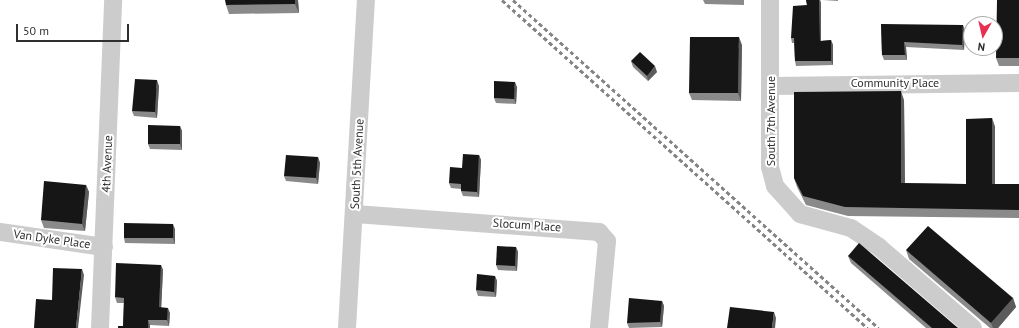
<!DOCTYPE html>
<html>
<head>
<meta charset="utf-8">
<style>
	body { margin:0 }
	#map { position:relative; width:1019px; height:328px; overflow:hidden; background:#fff; font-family:"PT Sans",sans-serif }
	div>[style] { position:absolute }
	.street>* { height:18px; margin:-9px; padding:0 9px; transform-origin:9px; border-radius:9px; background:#ccc }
	.rail>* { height:3px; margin-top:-1.5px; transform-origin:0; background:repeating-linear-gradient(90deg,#848484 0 4px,transparent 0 7px) }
	.wall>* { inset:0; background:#8a8a8a }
	.shaded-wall>* { inset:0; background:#5c5c5c }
	.building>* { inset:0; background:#161616 }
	span { translate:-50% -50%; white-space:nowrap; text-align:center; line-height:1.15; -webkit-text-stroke:4px #fff; paint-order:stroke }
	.street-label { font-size:12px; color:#2f2f2f }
	.north { position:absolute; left:963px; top:16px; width:40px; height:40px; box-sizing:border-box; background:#fff; border:1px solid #acacac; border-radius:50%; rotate:188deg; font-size:11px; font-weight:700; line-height:16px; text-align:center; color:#2f2f2f }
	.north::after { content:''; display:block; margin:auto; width:14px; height:18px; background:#e82f4f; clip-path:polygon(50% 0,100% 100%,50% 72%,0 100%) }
	.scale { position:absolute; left:16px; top:24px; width:113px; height:18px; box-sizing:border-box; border:2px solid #2f2f2f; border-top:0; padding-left:5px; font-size:12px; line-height:14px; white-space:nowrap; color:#2f2f2f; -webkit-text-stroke:3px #fff; paint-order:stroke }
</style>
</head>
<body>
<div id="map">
	<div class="street">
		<div style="left:770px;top:0;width:167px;rotate:90deg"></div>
		<div style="left:770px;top:167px;width:20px;rotate:75deg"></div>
		<div style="left:775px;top:186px;width:38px;rotate:48deg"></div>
		<div style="left:800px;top:214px;width:53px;rotate:15.4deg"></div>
		<div style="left:851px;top:228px;width:34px;rotate:34deg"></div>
		<div style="left:879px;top:247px;width:124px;rotate:40.8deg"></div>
		<div style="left:771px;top:86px;width:248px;rotate:-0.7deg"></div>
		<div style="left:355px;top:214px;width:245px;rotate:4.2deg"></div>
		<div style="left:599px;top:232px;width:12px;rotate:48deg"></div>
		<div style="left:607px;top:241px;width:87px;rotate:95.3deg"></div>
		<div style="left:0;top:232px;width:105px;rotate:8.2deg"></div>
		<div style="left:100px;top:328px;width:328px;rotate:-87.7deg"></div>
		<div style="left:347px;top:328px;width:329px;rotate:-86.7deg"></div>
	</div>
	<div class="rail">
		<div style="left:502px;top:0;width:491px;rotate:41.9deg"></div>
		<div style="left:513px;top:0;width:491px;rotate:41.9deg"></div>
	</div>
	<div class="wall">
		<div style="clip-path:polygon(298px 0,299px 13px,229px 14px,226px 5px)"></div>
		<div style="clip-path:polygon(703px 0,744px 0,744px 5px,705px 4px)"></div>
		<div style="clip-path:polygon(806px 0,820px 0,821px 3px,821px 41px,831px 40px,833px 45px,833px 65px,796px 66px,795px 61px,794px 43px,792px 43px,791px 38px,807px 5px)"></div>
		<div style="clip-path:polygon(823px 0,838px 0,838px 1px)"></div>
		<div style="clip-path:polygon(1019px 0,1019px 66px,999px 66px,996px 58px)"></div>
		<div style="clip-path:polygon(881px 24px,965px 30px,964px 50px,906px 47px,907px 60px,884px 60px,882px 55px)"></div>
		<div style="clip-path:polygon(742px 45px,741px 101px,692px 100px,689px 93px)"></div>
		<div style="clip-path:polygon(631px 61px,657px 72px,648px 81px,633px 67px)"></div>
		<div style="clip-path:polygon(159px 86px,157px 118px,134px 116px,132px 111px)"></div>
		<div style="clip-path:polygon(517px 87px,516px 104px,496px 103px,494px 98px)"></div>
		<div style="clip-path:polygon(904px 100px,905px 183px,966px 184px,992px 118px,995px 127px,995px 184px,1019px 184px,1019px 218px,848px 216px,806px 205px,797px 187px,794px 178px)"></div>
		<div style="clip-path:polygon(180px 126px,182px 131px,182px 150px,150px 149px,148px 144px)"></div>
		<div style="clip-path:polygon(479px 155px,481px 160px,479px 197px,463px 196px,461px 191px,461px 189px,451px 188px,449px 183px,462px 168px)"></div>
		<div style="clip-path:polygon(318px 157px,320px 163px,318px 184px,286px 181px,284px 176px)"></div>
		<div style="clip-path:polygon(86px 185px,89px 192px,85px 231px,44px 228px,41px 220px)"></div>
		<div style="clip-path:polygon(175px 229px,175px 244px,125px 243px,124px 238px)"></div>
		<div style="clip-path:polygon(516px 247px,518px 252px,517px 271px,498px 270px,496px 265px)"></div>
		<div style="clip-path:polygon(906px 250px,1013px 298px,1016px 307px,998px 328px,990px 328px,909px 259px)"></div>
		<div style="clip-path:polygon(848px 256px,958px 328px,926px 328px,851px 263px)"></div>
		<div style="clip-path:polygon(161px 265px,163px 270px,161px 308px,170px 313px,169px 326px,150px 325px,150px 328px,118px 328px,123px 326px,124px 303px,117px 303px,115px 297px)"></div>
		<div style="clip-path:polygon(495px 276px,497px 281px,496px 297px,478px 296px,476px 290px)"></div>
		<div style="clip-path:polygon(662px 301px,664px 306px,662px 327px,629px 328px,627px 323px)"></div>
	</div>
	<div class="shaded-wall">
		<div style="clip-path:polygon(295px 0,298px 0,299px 13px,295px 4px)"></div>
		<div style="clip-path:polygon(819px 0,820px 0,821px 3px,821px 46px,820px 41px)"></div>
		<div style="clip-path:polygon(963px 25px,965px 30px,964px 50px,962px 45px)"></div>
		<div style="clip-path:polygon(739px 37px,742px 45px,741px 101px,738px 93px)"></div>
		<div style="clip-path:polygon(831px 40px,833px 45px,833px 65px,831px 61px)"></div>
		<div style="clip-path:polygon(904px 42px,906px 47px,907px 60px,905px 55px)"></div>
		<div style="clip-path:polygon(655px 66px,657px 72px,648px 81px,647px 76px)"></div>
		<div style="clip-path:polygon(157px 80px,159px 86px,157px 118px,155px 112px)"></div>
		<div style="clip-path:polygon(515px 82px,517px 87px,516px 104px,514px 99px)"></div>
		<div style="clip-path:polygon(901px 91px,904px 100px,905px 192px,901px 183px)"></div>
		<div style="clip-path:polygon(992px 118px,995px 127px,995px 192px,992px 184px)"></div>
		<div style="clip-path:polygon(180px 126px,182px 131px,182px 150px,180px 144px)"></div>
		<div style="clip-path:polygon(479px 155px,481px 160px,479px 197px,477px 192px)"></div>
		<div style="clip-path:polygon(318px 157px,320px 163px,318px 184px,316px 178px)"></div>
		<div style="clip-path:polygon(86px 185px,89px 192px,85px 231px,82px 224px)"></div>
		<div style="clip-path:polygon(173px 224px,175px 229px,175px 244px,173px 238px)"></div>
		<div style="clip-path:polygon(516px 247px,518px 252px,517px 271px,515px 266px)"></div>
		<div style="clip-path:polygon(161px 265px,163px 270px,161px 313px,159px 307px)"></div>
		<div style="clip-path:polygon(82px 269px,84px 275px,78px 328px,76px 328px)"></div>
		<div style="clip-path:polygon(495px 276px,497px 281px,496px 297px,494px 292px)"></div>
		<div style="clip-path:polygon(1013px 298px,1016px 307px,998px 328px,993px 328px,991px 323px)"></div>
		<div style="clip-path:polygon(662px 301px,664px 306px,662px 327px,660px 322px)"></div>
		<div style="clip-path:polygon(168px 308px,170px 313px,169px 326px,167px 320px)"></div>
		<div style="clip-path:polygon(774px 312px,776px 318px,775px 328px,772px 328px)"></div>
		<div style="clip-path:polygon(148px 320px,150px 325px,150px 328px,148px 328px)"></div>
	</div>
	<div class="building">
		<div style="clip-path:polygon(225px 0,295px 0,295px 4px,226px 5px)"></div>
		<div style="clip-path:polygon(806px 0,819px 0,820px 41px,831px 40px,831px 61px,795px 61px,794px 38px,791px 38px,793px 6px,807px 5px)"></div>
		<div style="clip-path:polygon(997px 0,1019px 0,1019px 58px,996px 58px)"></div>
		<div style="clip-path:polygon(881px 24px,963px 25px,962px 45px,904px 42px,905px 55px,882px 55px)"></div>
		<div style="clip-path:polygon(690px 37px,739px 37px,738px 93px,689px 93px)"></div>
		<div style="clip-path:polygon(640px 52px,655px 66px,647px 76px,631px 61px)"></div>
		<div style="clip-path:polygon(135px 79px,157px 80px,155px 112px,132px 111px)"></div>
		<div style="clip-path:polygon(494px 81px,515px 82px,514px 99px,494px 98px)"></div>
		<div style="clip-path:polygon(901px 91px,901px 183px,966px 184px,966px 119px,992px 118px,992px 184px,1019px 184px,1019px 210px,845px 207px,803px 196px,794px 178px,794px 92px)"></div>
		<div style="clip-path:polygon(148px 125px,180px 126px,180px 144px,148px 144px)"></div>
		<div style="clip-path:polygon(463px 154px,479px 155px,477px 192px,461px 191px,461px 184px,449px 183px,450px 167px,462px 168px)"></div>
		<div style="clip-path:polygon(286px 155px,318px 157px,316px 178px,284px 176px)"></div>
		<div style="clip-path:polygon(44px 181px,86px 185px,82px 224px,41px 220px)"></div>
		<div style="clip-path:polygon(124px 223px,173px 224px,173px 238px,124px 238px)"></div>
		<div style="clip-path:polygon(928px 226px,1013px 298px,991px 323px,906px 250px)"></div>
		<div style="clip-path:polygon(859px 243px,958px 328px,932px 328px,848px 256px)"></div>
		<div style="clip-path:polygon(497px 246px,516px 247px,515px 266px,496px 265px)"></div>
		<div style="clip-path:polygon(116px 263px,161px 265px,159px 307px,168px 308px,167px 320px,148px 320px,148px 328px,118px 328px,118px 326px,123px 326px,124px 298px,115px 297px)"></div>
		<div style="clip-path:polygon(53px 268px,82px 269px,76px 328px,34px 328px,36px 299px,52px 300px)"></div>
		<div style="clip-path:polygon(477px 274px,495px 276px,494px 292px,476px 290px)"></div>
		<div style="clip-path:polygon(629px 298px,662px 301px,660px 322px,627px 323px)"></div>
		<div style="clip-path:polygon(730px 307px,774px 312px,772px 328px,727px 328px)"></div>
	</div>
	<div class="street-label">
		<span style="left:895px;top:83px">Community Place</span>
		<span style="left:771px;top:121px;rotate:-90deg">South 7th Avenue</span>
		<span style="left:107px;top:164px;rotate:-88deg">4th Avenue</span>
		<span style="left:357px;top:164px;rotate:-87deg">South 5th Avenue</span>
		<span style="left:527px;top:225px;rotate:4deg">Slocum Place</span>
		<span style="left:52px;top:239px;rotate:8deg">Van Dyke Place</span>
	</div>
	<div class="north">N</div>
	<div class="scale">50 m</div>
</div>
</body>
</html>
